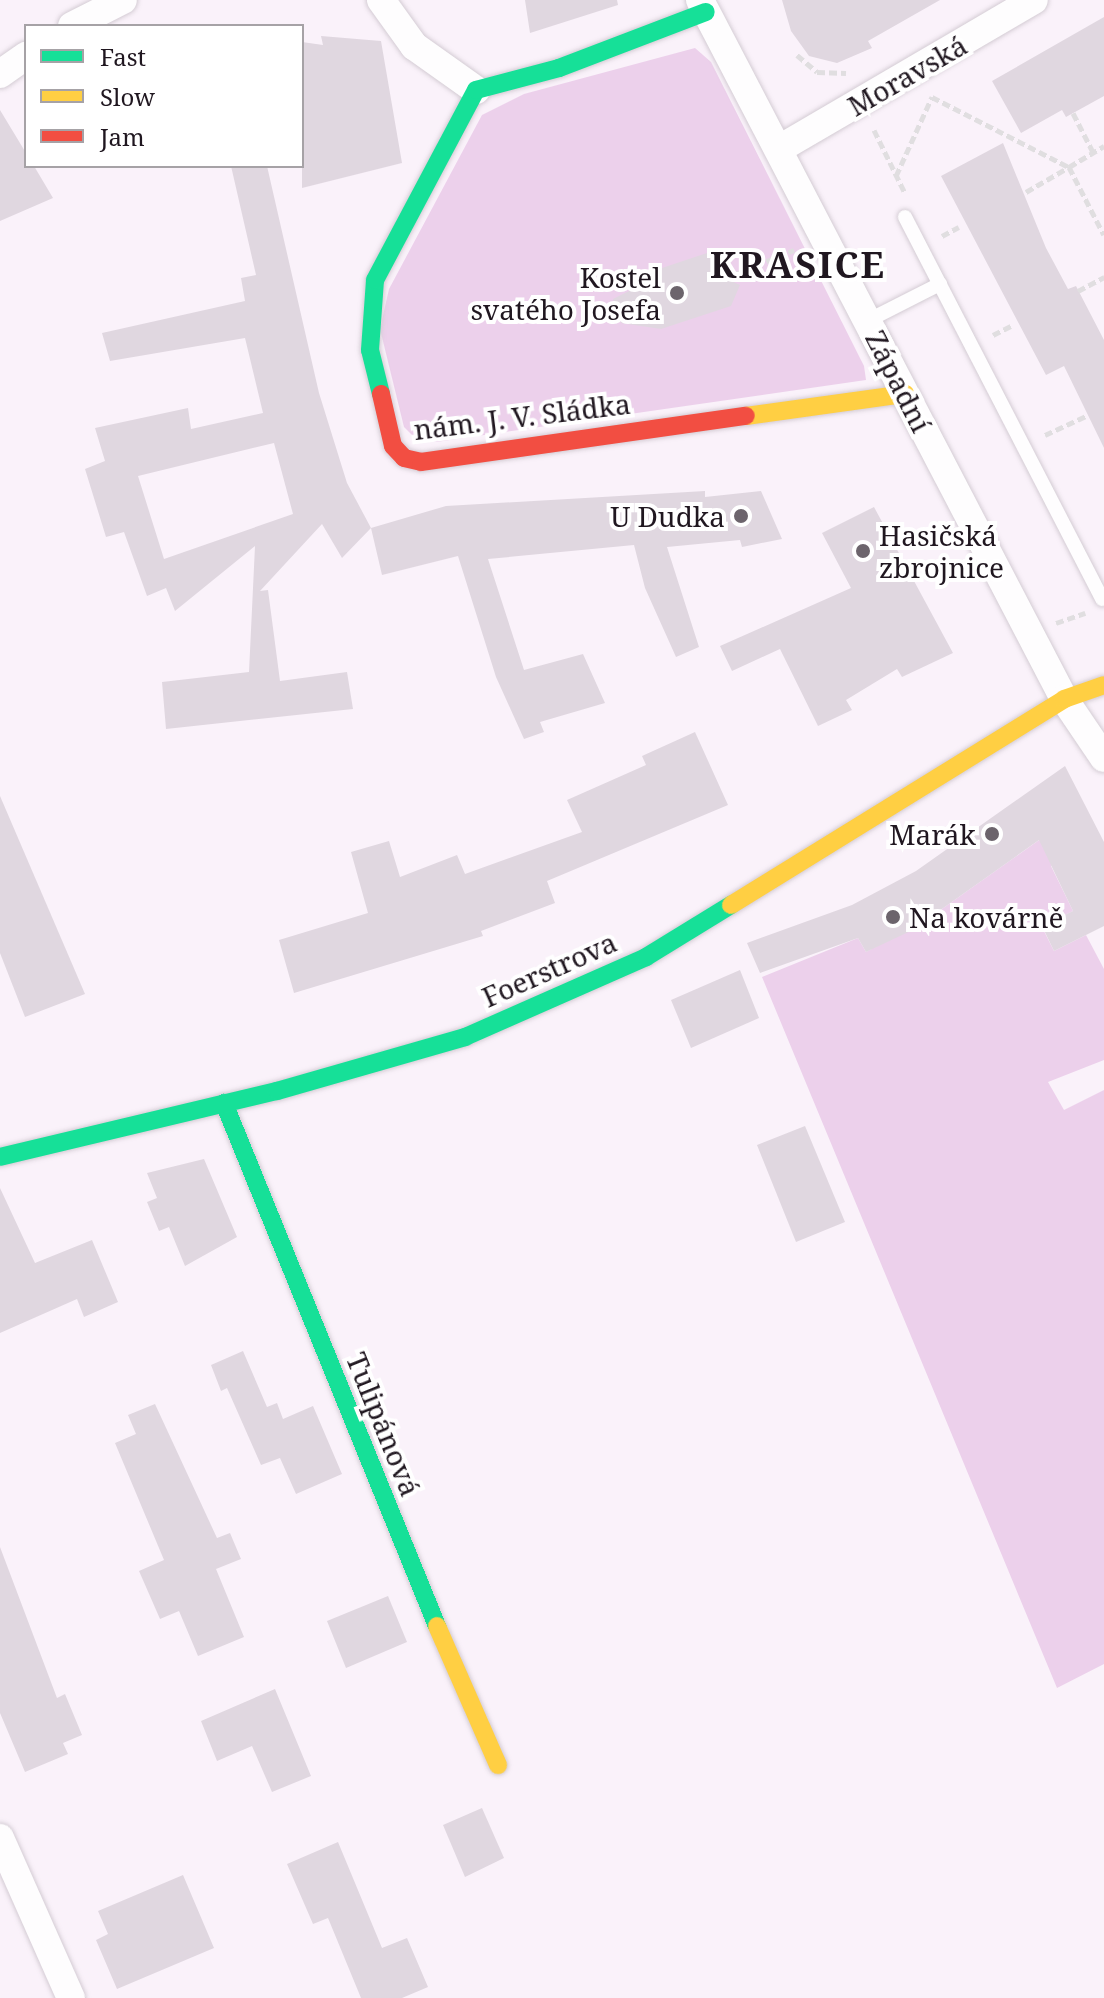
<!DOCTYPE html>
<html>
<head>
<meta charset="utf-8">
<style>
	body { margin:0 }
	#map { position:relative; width:1104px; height:1998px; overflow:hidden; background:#faf2fa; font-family:"Noto Serif",serif }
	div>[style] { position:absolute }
	.green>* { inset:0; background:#ecd0eb }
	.building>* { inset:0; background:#e0d7e0 }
	.path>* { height:5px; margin-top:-2.5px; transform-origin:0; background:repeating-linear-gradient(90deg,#e0dee0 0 8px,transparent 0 12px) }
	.roads { filter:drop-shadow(0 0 2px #d4ccd4) drop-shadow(0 0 2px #d4ccd4) }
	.lane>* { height:14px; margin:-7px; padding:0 7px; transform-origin:7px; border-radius:7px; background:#fefdfe }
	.street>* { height:28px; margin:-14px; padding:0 14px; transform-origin:14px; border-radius:14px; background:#fefdfe }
	.fast>* { height:18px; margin:-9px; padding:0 9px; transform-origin:9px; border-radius:9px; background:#16e098 }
	.slow>* { height:18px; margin:-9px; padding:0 9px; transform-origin:9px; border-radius:9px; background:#ffcf43 }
	.jam>* { height:18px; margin:-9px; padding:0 9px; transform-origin:9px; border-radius:9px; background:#f24e42 }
	.dots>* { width:22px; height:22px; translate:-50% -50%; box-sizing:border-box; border:4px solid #fff; border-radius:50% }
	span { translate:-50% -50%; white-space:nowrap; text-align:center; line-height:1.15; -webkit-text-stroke:8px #fff; paint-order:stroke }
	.street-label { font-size:28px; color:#201720 }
	.poi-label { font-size:28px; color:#201720 }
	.right { translate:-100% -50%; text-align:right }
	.left { translate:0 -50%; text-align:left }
	.district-label { font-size:36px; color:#201720; font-weight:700; letter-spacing:2px }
	.legend { position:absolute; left:24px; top:24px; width:280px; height:144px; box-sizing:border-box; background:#fff; border:2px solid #a6a2a6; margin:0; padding:10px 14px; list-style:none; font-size:24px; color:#201720 }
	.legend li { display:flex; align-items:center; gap:16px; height:40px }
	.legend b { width:40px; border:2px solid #a6a2a6 }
</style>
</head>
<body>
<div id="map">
	<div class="green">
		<div style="clip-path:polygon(695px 48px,711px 62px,864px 366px,866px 380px,436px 442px,412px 435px,404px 427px,380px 329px,389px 289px,482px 115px,524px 94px)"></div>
		<div style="clip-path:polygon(1056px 828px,1068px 857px,1051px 866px,1073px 911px,1042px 927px,1054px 951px,1086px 935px,1104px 969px,1104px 1060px,1048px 1082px,1064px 1110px,1104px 1090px,1104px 1664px,1057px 1688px,762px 977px,858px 938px,866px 952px,932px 916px)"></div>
	</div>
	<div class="building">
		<div style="clip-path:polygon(525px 0,617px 0,618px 5px,530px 33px)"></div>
		<div style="clip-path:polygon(782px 0,940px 0,868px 41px,872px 48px,837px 63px,809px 56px,791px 31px)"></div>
		<div style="clip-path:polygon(1104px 17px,1104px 96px,1066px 117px,1062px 110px,1021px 133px,992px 81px)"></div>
		<div style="clip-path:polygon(321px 36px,381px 41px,402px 163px,302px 188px,302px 42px,323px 45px)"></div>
		<div style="clip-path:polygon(0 110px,26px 153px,26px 166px,34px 166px,53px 198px,0 221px)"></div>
		<div style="clip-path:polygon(1003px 143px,1046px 248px,1068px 289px,1076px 286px,1104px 340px,1104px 448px,1064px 366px,1046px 375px,941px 176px)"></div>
		<div style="clip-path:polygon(evenodd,231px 166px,267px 166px,319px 393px,347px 483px,371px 528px,342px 558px,322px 524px,260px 591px,268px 590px,280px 681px,347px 672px,353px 709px,166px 729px,162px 682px,249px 672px,255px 546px,175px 611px,166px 588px,147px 596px,124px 532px,106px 537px,85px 469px,105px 461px,95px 428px,188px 408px,191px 429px,263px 413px,245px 338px,110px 361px,102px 333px,245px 301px,241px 278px,256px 275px,231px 166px,274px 443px,293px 514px,164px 559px,138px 476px,274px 443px)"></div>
		<div style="clip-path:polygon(713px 251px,731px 262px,725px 278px,740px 285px,731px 306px,661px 329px,621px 323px,613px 299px,637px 287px,634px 283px,650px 272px)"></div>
		<div style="clip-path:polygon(705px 491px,705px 497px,761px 491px,782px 539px,742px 547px,740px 540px,667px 547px,699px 647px,676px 657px,645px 588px,634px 545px,488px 559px,524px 670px,583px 654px,605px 703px,540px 722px,544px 732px,524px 739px,496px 677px,458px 556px,382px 575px,371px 528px,446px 506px)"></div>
		<div style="clip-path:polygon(874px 507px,953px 653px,902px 677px,897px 669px,846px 700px,852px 710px,818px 726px,780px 649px,732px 671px,720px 646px,851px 588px,822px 533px)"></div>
		<div style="clip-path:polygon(695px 732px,728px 805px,547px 881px,555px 903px,481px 931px,483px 936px,294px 993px,279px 940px,368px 913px,351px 852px,389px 841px,400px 877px,457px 855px,465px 874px,582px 832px,567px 800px,646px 765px,642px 756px)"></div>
		<div style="clip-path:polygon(1065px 766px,1104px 842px,1104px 926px,1054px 951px,1042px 926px,1073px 911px,1039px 840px,932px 916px,934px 920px,866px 952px,858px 938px,760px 973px,747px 943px,852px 905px,916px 871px)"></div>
		<div style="clip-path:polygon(0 796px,85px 994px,25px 1017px,0 953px)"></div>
		<div style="clip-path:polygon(740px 970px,759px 1018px,691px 1048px,671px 1000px)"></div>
		<div style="clip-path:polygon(805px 1126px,845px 1222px,796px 1242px,757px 1145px)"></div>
		<div style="clip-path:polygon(204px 1159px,237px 1237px,185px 1266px,169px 1227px,159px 1231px,147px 1202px,157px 1198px,147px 1173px)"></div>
		<div style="clip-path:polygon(0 1188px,35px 1263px,92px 1240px,118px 1302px,84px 1317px,77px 1299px,0 1333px)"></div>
		<div style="clip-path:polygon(243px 1351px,267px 1407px,277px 1403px,283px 1419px,313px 1406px,342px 1474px,296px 1494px,280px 1458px,261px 1465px,227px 1388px,221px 1391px,211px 1365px)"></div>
		<div style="clip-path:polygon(155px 1404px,217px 1538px,230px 1533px,241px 1559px,216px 1569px,244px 1637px,198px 1656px,179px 1611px,160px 1619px,139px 1571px,164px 1560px,115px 1443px,136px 1434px,128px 1415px)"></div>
		<div style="clip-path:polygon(0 1547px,57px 1698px,65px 1694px,82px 1735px,63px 1743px,68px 1754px,25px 1772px,0 1713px)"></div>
		<div style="clip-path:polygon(388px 1596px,407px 1642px,346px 1668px,327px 1621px)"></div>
		<div style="clip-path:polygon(275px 1689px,311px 1776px,272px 1792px,252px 1746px,217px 1761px,201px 1721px)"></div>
		<div style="clip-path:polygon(482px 1808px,504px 1858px,465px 1877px,443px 1825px)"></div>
		<div style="clip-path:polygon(338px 1842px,382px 1948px,407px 1938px,428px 1987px,402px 1998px,361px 1998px,328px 1918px,313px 1924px,287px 1864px)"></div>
		<div style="clip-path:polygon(183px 1875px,214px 1948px,117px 1989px,96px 1940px,108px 1934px,98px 1911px)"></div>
	</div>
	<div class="path">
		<div style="left:797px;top:55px;width:26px;rotate:40deg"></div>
		<div style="left:817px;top:72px;width:29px;rotate:2deg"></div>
		<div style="left:932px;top:97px;width:154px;rotate:27.1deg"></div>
		<div style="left:1069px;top:167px;width:41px;rotate:-31deg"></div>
		<div style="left:1073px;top:113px;width:44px;rotate:62.9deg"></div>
		<div style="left:874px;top:130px;width:70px;rotate:63.8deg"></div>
		<div style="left:896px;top:176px;width:87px;rotate:-65.5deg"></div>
		<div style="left:1026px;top:192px;width:50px;rotate:-30.2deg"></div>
		<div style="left:1069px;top:167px;width:76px;rotate:62.8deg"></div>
		<div style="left:942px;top:236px;width:19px;rotate:-28deg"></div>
		<div style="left:733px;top:275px;width:66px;rotate:-22.3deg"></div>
		<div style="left:1078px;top:291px;width:30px;rotate:-28deg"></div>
		<div style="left:993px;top:335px;width:20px;rotate:-27deg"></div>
		<div style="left:1045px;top:435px;width:47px;rotate:-24.9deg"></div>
		<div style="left:1056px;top:623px;width:31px;rotate:-19deg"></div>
	</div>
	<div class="roads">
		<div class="lane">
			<div style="left:905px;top:217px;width:430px;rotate:62.7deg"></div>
			<div style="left:867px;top:321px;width:82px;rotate:-26.9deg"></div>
		</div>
		<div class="street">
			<div style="left:381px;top:0;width:57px;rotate:54.3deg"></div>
			<div style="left:414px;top:46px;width:76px;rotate:35.4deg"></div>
			<div style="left:700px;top:0;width:788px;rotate:62.49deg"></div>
			<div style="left:1064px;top:699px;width:71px;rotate:55.9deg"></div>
			<div style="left:72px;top:26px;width:57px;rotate:-27deg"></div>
			<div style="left:0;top:74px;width:32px;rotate:-35deg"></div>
			<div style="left:779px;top:149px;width:295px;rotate:-30.3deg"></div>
			<div style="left:0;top:1838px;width:175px;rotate:66.1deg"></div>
		</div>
		<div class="fast">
			<div style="left:381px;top:394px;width:45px;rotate:-104deg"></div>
			<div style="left:370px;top:350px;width:70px;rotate:-85.9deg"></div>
			<div style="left:375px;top:280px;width:215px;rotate:-62deg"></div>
			<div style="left:476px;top:90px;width:86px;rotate:-14.8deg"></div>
			<div style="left:559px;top:68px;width:157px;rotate:-20.9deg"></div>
			<div style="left:224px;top:1103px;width:565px;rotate:67.84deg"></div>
			<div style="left:0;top:1157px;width:285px;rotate:-13.4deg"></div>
			<div style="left:277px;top:1091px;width:196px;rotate:-16deg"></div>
			<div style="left:465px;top:1037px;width:198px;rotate:-23.8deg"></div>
			<div style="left:646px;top:957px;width:100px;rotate:-31.5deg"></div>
		</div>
		<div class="slow">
			<div style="left:746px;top:416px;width:161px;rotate:-7.9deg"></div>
			<div style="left:731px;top:905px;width:392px;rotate:-31.7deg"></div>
			<div style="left:1064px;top:699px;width:42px;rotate:-19.3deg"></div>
			<div style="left:437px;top:1626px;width:152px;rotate:66.3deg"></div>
		</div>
		<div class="jam">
			<div style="left:381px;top:394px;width:53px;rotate:77deg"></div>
			<div style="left:393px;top:446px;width:16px;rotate:47deg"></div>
			<div style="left:404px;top:458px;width:17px;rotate:13deg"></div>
			<div style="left:421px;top:462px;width:328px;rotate:-8.1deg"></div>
		</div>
	</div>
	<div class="dots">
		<div style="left:677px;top:293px;background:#6c646c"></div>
		<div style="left:741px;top:516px;background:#6c646c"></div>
		<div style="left:863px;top:551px;background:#6c646c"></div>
		<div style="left:992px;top:834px;background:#6c646c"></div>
		<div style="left:893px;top:917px;background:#6c646c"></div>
	</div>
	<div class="street-label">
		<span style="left:907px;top:75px;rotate:-30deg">Moravská</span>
		<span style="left:899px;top:381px;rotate:63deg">Západní</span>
		<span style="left:522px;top:416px;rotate:-7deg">nám. J. V. Sládka</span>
		<span style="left:549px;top:969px;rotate:-24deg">Foerstrova</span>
		<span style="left:384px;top:1424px;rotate:68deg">Tulipánová</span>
	</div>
	<div class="poi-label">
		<span class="right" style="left:661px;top:293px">Kostel<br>svatého Josefa</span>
		<span class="right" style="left:725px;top:516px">U Dudka</span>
		<span class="left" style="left:879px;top:551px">Hasičská<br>zbrojnice</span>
		<span class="right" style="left:976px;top:834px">Marák</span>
		<span class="left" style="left:909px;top:917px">Na kovárně</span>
	</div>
	<div class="district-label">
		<span style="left:798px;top:265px">KRASICE</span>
	</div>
	<ul class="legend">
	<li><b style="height:10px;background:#16e098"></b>Fast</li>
	<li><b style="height:10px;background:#ffcf43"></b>Slow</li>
	<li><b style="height:10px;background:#f24e42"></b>Jam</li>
	</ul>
</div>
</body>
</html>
